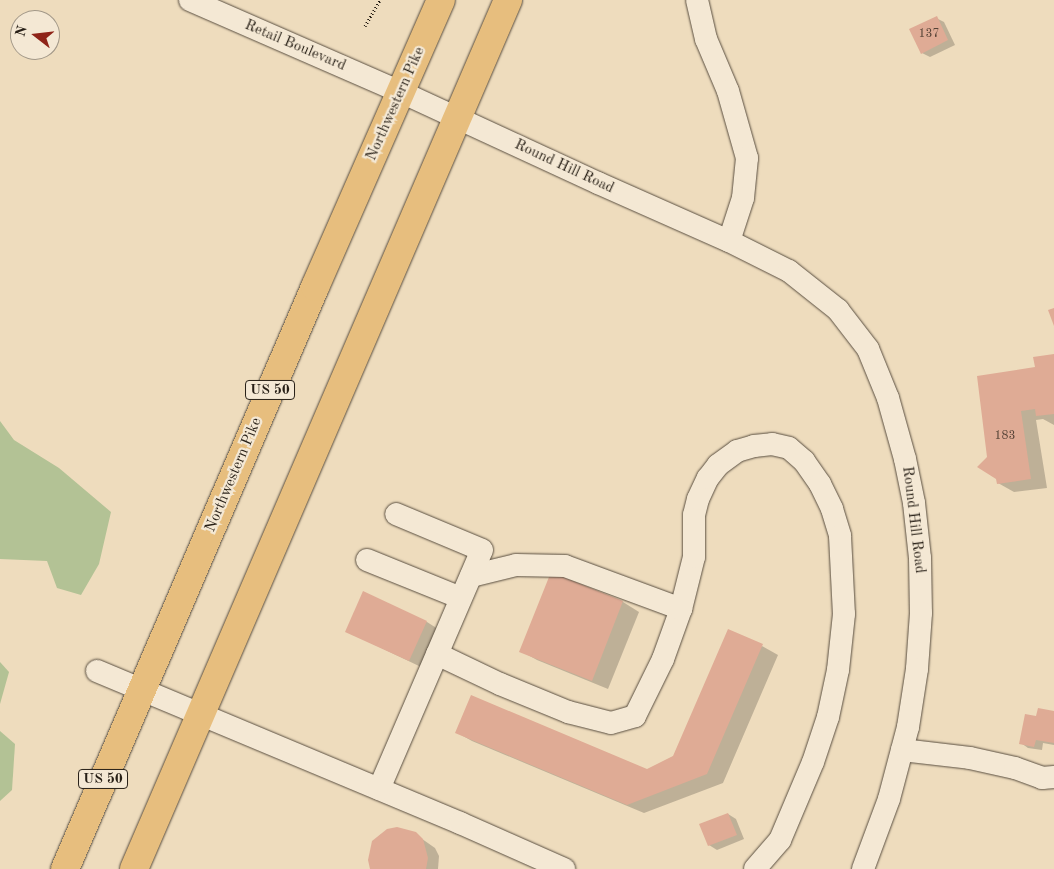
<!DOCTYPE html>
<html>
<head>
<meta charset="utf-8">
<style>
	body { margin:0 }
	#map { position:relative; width:1054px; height:869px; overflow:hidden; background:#eedcbd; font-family:"Old Standard TT",serif }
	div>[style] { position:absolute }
	.green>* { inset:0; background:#b3c295 }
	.shadow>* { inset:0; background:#0003 }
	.building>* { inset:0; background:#dfab95 }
	.path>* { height:3px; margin-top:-1.5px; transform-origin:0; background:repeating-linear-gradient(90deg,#271f16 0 1px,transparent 0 3.5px) }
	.roads { filter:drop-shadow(0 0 1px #594e40) drop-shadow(0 0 1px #594e40) }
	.minor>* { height:22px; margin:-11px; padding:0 11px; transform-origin:11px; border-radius:11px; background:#f4e8d4 }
	.major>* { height:28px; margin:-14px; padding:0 14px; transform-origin:14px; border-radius:14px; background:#e7be7e }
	span { translate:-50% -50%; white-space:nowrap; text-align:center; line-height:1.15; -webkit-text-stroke:4.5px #f4e8d4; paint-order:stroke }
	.number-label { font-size:12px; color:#554236 }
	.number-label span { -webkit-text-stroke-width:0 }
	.shield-label span { padding:1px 4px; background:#f4e8d4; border:1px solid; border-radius:4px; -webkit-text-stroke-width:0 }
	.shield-label { font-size:14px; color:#271f16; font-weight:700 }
	.street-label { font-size:15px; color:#271f16 }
	.north { position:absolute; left:10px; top:10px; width:50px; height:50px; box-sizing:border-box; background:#f4e8d4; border:1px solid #a29888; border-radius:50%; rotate:286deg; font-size:14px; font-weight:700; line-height:20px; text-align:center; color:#271f16 }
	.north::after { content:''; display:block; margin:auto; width:18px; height:22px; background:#8f2418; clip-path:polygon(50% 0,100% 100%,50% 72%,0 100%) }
</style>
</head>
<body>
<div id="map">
	<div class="green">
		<div style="clip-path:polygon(0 421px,14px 440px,59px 468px,111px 512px,99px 564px,81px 595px,57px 588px,47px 561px,0 559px)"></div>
		<div style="clip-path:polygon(0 662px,9px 672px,0 704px)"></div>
		<div style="clip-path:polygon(0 731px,15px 744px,12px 790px,0 801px)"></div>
	</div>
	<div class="shadow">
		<div style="clip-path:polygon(936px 18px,944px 22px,955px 45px,930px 57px,922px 53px)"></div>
		<div style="clip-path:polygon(1054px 355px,1054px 425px,1043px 419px,1036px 420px,1047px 488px,1014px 492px,998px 483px,989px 457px,1036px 368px)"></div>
		<div style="clip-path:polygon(552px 574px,623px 602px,639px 612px,608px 689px,537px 660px,521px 651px)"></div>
		<div style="clip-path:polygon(427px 622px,438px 629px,421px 667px,346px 631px)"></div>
		<div style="clip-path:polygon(762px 646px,778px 655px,723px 783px,644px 813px,472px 741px,456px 732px,647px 770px,674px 756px)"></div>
		<div style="clip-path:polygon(1054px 713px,1054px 745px,1043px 743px,1042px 750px,1028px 748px,1021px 743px,1037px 718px)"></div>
		<div style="clip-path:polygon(728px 814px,736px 819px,744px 839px,717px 850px,709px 845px)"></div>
		<div style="clip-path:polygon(397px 828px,415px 834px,435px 848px,439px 856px,438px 869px,373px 869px,374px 842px,380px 835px)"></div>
	</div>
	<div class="building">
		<div style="clip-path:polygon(937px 16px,948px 40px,921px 54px,909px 29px)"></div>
		<div style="clip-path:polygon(1054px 308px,1054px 326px,1048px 310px)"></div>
		<div style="clip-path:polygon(1054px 354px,1054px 414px,1036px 416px,1035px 409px,1021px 411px,1031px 479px,997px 484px,996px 479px,977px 467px,987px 457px,977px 376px,1035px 367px,1033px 357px)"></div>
		<div style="clip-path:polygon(551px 572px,623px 601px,592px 681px,519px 652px)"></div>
		<div style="clip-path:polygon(363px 591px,427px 621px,409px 661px,345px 632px)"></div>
		<div style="clip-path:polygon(728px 629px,763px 644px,707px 774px,627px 805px,455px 733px,471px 695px,647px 769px,673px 756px)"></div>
		<div style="clip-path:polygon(1038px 708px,1054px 711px,1054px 743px,1036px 740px,1034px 747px,1019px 744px,1025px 714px,1036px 716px)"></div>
		<div style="clip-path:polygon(728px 813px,737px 835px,708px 846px,699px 824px)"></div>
		<div style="clip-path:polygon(397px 827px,416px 832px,423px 839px,428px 858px,426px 869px,370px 869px,368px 860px,372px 841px,387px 829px)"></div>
	</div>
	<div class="path">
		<div style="left:365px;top:26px;width:30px;rotate:-60deg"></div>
	</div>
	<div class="roads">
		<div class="minor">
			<div style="left:190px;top:0;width:230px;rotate:23.6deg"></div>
			<div style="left:401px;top:92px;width:217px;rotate:24.8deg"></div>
			<div style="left:598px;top:183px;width:143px;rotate:23.9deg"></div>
			<div style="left:729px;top:241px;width:67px;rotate:26.6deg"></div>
			<div style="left:789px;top:271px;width:63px;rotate:38.5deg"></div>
			<div style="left:838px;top:310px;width:49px;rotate:52.4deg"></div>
			<div style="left:868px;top:349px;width:53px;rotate:67.8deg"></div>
			<div style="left:888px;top:398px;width:63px;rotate:74.4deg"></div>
			<div style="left:905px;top:459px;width:45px;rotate:78.4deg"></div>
			<div style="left:914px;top:503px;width:55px;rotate:83.8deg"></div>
			<div style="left:920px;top:558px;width:55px;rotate:89deg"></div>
			<div style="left:921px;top:613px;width:56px;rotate:94.1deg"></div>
			<div style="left:917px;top:669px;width:59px;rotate:98.8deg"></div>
			<div style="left:908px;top:727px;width:74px;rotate:104.8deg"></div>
			<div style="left:889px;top:799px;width:75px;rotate:110.4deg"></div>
			<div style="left:697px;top:0;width:40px;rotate:77deg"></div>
			<div style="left:706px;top:39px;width:56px;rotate:67.1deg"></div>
			<div style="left:728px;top:91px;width:70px;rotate:74.2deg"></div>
			<div style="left:747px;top:158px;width:40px;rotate:95.7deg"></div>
			<div style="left:743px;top:198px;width:45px;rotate:108deg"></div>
			<div style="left:367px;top:560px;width:101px;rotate:22deg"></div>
			<div style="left:471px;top:576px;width:46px;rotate:-13.7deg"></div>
			<div style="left:516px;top:565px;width:49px;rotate:1.2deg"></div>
			<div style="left:565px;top:566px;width:124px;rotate:20.3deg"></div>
			<div style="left:437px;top:654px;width:70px;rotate:25.5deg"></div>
			<div style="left:500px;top:684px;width:74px;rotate:22.4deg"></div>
			<div style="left:568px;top:712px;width:44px;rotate:14.3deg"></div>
			<div style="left:611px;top:723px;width:25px;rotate:-16deg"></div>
			<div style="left:635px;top:716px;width:64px;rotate:-63.8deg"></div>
			<div style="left:663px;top:659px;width:53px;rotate:-70.2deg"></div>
			<div style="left:681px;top:609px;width:54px;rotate:-76deg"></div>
			<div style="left:694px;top:557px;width:42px;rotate:-90deg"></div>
			<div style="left:694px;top:515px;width:16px;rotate:-76deg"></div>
			<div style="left:698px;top:499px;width:23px;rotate:-65deg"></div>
			<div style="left:708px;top:478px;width:16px;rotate:-52deg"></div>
			<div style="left:718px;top:465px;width:24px;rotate:-36deg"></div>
			<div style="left:737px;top:451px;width:18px;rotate:-16deg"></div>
			<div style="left:754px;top:446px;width:18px;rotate:-6deg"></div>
			<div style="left:772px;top:444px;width:17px;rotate:13deg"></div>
			<div style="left:789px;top:448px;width:20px;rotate:41deg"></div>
			<div style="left:804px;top:461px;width:28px;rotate:55deg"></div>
			<div style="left:820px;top:484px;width:28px;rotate:64deg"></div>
			<div style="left:832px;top:509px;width:28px;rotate:73deg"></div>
			<div style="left:840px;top:536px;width:78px;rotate:87.1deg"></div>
			<div style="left:844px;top:614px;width:56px;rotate:96.1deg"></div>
			<div style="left:838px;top:670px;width:48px;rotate:102deg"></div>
			<div style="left:828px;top:717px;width:47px;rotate:108.4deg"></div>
			<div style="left:813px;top:762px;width:85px;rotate:112.9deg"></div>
			<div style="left:780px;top:840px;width:38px;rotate:131deg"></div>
			<div style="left:97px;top:671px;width:394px;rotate:22.7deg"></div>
			<div style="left:460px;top:823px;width:114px;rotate:23.9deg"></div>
			<div style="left:902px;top:750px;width:68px;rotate:6.7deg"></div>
			<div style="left:970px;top:758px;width:46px;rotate:12.5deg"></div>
			<div style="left:1015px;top:768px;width:29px;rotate:20deg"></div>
			<div style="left:1042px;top:778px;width:12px;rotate:-5deg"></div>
			<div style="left:379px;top:789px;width:260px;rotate:-66.7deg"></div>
			<div style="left:482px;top:550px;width:93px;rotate:-157.3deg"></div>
		</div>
		<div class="major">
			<div style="left:65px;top:869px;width:633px;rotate:-66.75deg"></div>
			<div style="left:315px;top:287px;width:313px;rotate:-66.3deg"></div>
			<div style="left:134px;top:869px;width:946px;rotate:-66.71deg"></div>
		</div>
	</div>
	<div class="number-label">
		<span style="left:929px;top:35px">137</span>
		<span style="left:1005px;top:437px">183</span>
	</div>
	<div class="shield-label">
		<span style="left:270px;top:390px">US 50</span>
		<span style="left:103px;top:779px">US 50</span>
	</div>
	<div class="street-label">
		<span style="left:295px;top:46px;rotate:23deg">Retail Boulevard</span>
		<span style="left:396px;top:104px;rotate:-66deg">Northwestern Pike</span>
		<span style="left:564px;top:167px;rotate:25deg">Round Hill Road</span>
		<span style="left:234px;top:475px;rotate:-67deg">Northwestern Pike</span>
		<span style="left:913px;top:520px;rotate:83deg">Round Hill Road</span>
	</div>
	<div class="north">N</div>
</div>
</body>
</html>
